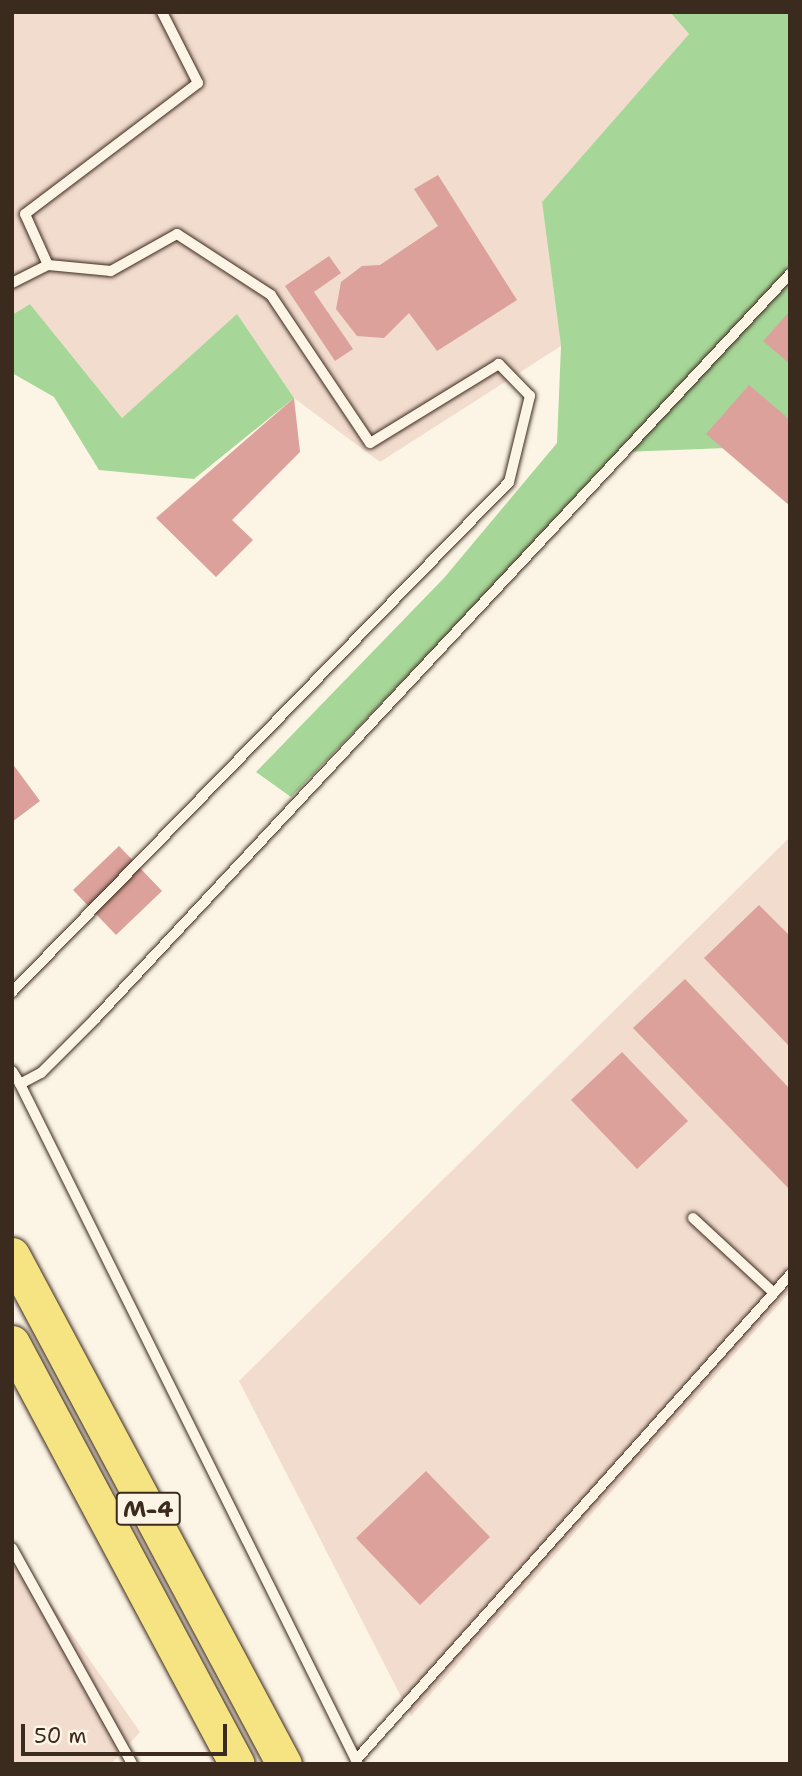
<!DOCTYPE html>
<html>
<head>
<meta charset="utf-8">
<style>
	body { margin:0 }
	#map { position:relative; width:802px; height:1776px; overflow:hidden; background:#fcf5e5; font-family:"Shantell Sans",sans-serif }
	div>[style] { position:absolute }
	.built>* { inset:0; background:#f2dcce }
	.green>* { inset:0; background:#a7d798 }
	.building>* { inset:0; background:#dba19a }
	.roads { filter:drop-shadow(0 0 2px #3b2a1e) drop-shadow(0 0 2px #3b2a1e) }
	.service>* { height:10px; margin:-5px; padding:0 5px; transform-origin:5px; border-radius:5px; background:#fcf5e5 }
	.primary>* { height:35px; margin:-17.5px; padding:0 17.5px; transform-origin:17.5px; border-radius:17.5px; background:#f6e381 }
	span { translate:-50% -50%; white-space:nowrap; text-align:center; line-height:1.15; -webkit-text-stroke:5px #fcf5e5; paint-order:stroke }
	.shield-label span { padding:2px 5px; background:#fcf5e5; border:2px solid; border-radius:5px; -webkit-text-stroke-width:0 }
	.shield-label { font-size:23px; color:#3b2a1e; font-weight:700 }
	.frame { position:absolute; inset:0; border:14px solid #3b2a1e; pointer-events:none }
	.scale { position:absolute; left:21px; top:1724px; width:206px; height:32px; box-sizing:border-box; border:4px solid #3b2a1e; border-top:0; padding-left:9px; font-size:21px; line-height:24px; white-space:nowrap; color:#3b2a1e; -webkit-text-stroke:5px #fcf5e5; paint-order:stroke }
</style>
</head>
<body>
<div id="map">
	<div class="built">
		<div style="clip-path:polygon(12px 12px,670px 12px,689px 34px,542px 202px,561px 346px,380px 462px,294px 398px,237px 315px,122px 418px,30px 304px,12px 315px)"></div>
		<div style="clip-path:polygon(790px 837px,790px 1292px,411px 1716px,239px 1381px)"></div>
		<div style="clip-path:polygon(12px 1548px,140px 1732px,111px 1764px,12px 1764px)"></div>
	</div>
	<div class="green">
		<div style="clip-path:polygon(670px 12px,790px 12px,790px 417px,727px 448px,623px 452px,291px 797px,256px 772px,444px 578px,557px 443px,561px 346px,542px 202px,689px 34px)"></div>
		<div style="clip-path:polygon(30px 304px,122px 418px,237px 314px,294px 398px,194px 479px,99px 470px,54px 397px,12px 373px,12px 315px)"></div>
	</div>
	<div class="building">
		<div style="clip-path:polygon(438px 175px,517px 300px,437px 351px,409px 313px,384px 338px,357px 336px,336px 309px,341px 282px,362px 266px,380px 265px,438px 226px,414px 189px)"></div>
		<div style="clip-path:polygon(329px 256px,341px 273px,314px 292px,353px 349px,335px 361px,285px 286px)"></div>
		<div style="clip-path:polygon(790px 311px,790px 364px,763px 341px)"></div>
		<div style="clip-path:polygon(749px 385px,790px 420px,790px 506px,706px 434px)"></div>
		<div style="clip-path:polygon(294px 398px,300px 452px,232px 520px,253px 540px,216px 577px,156px 518px)"></div>
		<div style="clip-path:polygon(12px 763px,40px 801px,12px 822px)"></div>
		<div style="clip-path:polygon(119px 846px,162px 891px,116px 935px,73px 890px)"></div>
		<div style="clip-path:polygon(759px 905px,790px 936px,790px 1047px,704px 958px)"></div>
		<div style="clip-path:polygon(685px 979px,790px 1089px,790px 1190px,633px 1028px)"></div>
		<div style="clip-path:polygon(622px 1052px,688px 1121px,637px 1169px,571px 1100px)"></div>
		<div style="clip-path:polygon(426px 1471px,490px 1537px,420px 1605px,356px 1538px)"></div>
	</div>
	<div class="roads">
		<div class="service">
			<div style="left:12px;top:283px;width:40px;rotate:-26.6deg"></div>
			<div style="left:48px;top:265px;width:56px;rotate:-114.3deg"></div>
			<div style="left:25px;top:214px;width:217px;rotate:-37.1deg"></div>
			<div style="left:198px;top:83px;width:80px;rotate:-116.9deg"></div>
			<div style="left:12px;top:992px;width:712px;rotate:-45.74deg"></div>
			<div style="left:509px;top:482px;width:89px;rotate:-76.3deg"></div>
			<div style="left:530px;top:396px;width:45px;rotate:-134.1deg"></div>
			<div style="left:499px;top:364px;width:151px;rotate:148.5deg"></div>
			<div style="left:370px;top:443px;width:178px;rotate:-123.8deg"></div>
			<div style="left:271px;top:295px;width:112px;rotate:-147deg"></div>
			<div style="left:177px;top:234px;width:76px;rotate:150.7deg"></div>
			<div style="left:111px;top:271px;width:63px;rotate:-174.6deg"></div>
			<div style="left:12px;top:1071px;width:15px;rotate:58deg"></div>
			<div style="left:20px;top:1084px;width:24px;rotate:-28deg"></div>
			<div style="left:41px;top:1073px;width:78px;rotate:-45deg"></div>
			<div style="left:96px;top:1018px;width:1017px;rotate:-46.99deg"></div>
			<div style="left:20px;top:1084px;width:759px;rotate:63.57deg"></div>
			<div style="left:693px;top:1218px;width:110px;rotate:42.8deg"></div>
			<div style="left:12px;top:1548px;width:247px;rotate:60.9deg"></div>
			<div style="left:356px;top:1760px;width:651px;rotate:-48.18deg"></div>
		</div>
		<div class="primary">
			<div style="left:12px;top:1255px;width:577px;rotate:61.88deg"></div>
			<div style="left:12px;top:1343px;width:477px;rotate:61.9deg"></div>
		</div>
	</div>
	<div class="shield-label">
		<span style="left:148px;top:1509px">М-4</span>
	</div>
	<div class="frame"></div>
	<div class="scale">50 m</div>
</div>
</body>
</html>
